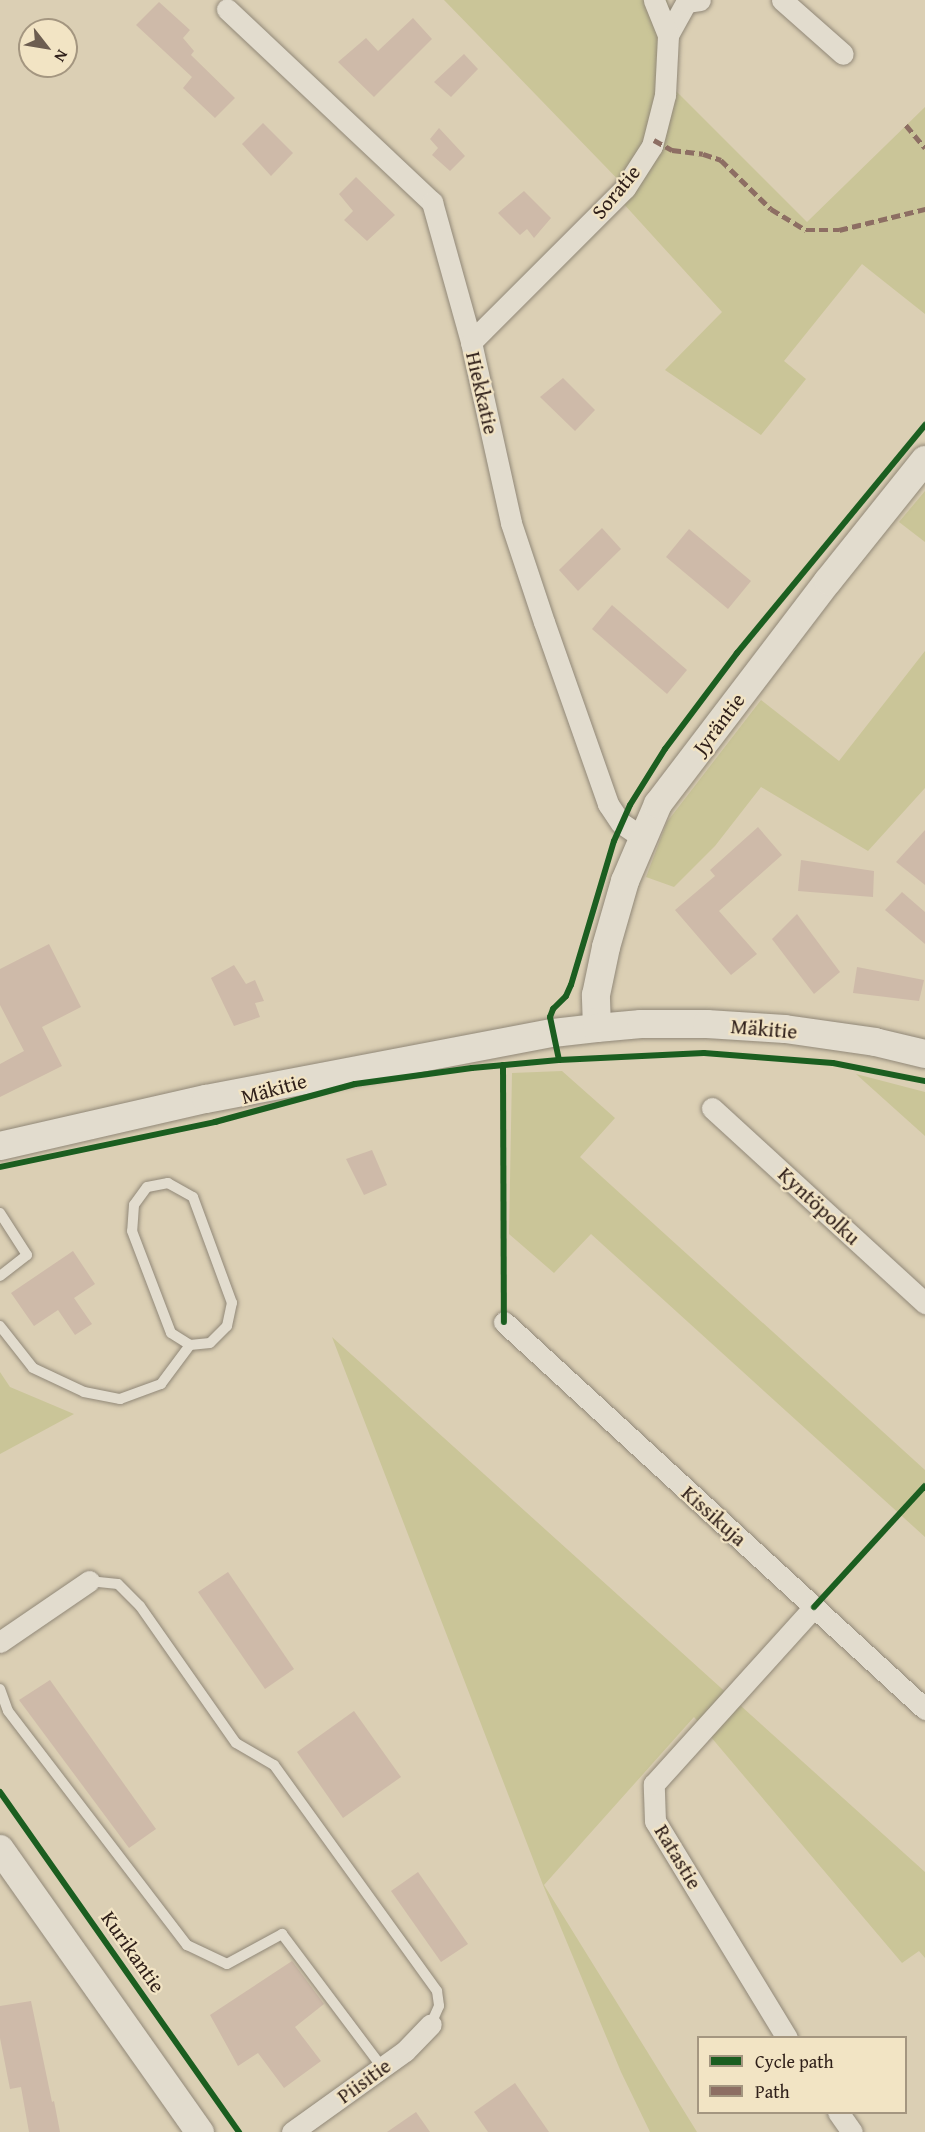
<!DOCTYPE html>
<html>
<head>
<meta charset="utf-8">
<style>
	body { margin:0 }
	#map { position:relative; width:925px; height:2132px; overflow:hidden; background:#dbcfb4; font-family:"Gentium Book Plus",serif }
	div>[style] { position:absolute }
	.green>* { inset:0; background:#cac598 }
	.building>* { inset:0; background:#cebaa9 }
	.roads { filter:drop-shadow(0 0 2px #918878) drop-shadow(0 0 2px #918878) }
	.lane>* { height:10px; margin:-5px; padding:0 5px; transform-origin:5px; border-radius:5px; background:#e2dcce }
	.street>* { height:21px; margin:-10.5px; padding:0 10.5px; transform-origin:10.5px; border-radius:10.5px; background:#e2dcce }
	.secondary>* { height:28px; margin:-14px; padding:0 14px; transform-origin:14px; border-radius:14px; background:#e2dcce }
	.quiet>* { height:4.5px; margin-top:-2.25px; transform-origin:0; background:repeating-linear-gradient(90deg,#8d6e63 0 9px,transparent 0 13.5px) }
	.cycleway>* { height:6px; margin:-3px; padding:0 3px; transform-origin:3px; border-radius:3px; background:#1b5e20 }
	span { translate:-50% -50%; white-space:nowrap; text-align:center; line-height:1.15; -webkit-text-stroke:4.5px #f2e4c4; paint-order:stroke }
	.street-label { font-size:21px; color:#30201a }
	.legend { position:absolute; left:697px; top:2036px; width:210px; height:78px; box-sizing:border-box; background:#f2e4c4; border:2px solid #a49680; margin:0; padding:8px 10px; list-style:none; font-size:18px; color:#30201a }
	.legend li { display:flex; align-items:center; gap:12px; height:30px }
	.legend b { width:30px; border:2px solid #a49680 }
	.north { position:absolute; left:18px; top:18px; width:60px; height:60px; box-sizing:border-box; background:#f2e4c4; border:2px solid #a49680; border-radius:50%; rotate:121deg; font-size:16px; font-weight:700; line-height:24px; text-align:center; color:#30201a }
	.north::after { content:''; display:block; margin:auto; width:21px; height:27px; background:#6c5d50; clip-path:polygon(50% 0,100% 100%,50% 72%,0 100%) }
</style>
</head>
<body>
<div id="map">
	<div class="green">
		<div style="clip-path:polygon(444px 0,667px 0,670px 10px,671px 86px,807px 222px,925px 107px,925px 314px,862px 264px,784px 361px,806px 379px,761px 435px,665px 370px,722px 312px,622px 202px,631px 193px)"></div>
		<div style="clip-path:polygon(925px 491px,925px 542px,899px 522px)"></div>
		<div style="clip-path:polygon(925px 651px,925px 788px,868px 851px,761px 787px,715px 846px,674px 887px,646px 877px,667px 822px,761px 700px,839px 761px)"></div>
		<div style="clip-path:polygon(562px 1071px,615px 1118px,580px 1157px,925px 1470px,925px 1537px,591px 1234px,554px 1273px,509px 1234px,512px 1073px)"></div>
		<div style="clip-path:polygon(856px 1074px,925px 1092px,925px 1136px)"></div>
		<div style="clip-path:polygon(332px 1337px,925px 1872px,925px 1958px,919px 1951px,902px 1963px,694px 1717px,544px 1885px,697px 2132px,650px 2132px,621px 2072px,543px 1885px)"></div>
		<div style="clip-path:polygon(0 1372px,10px 1387px,74px 1414px,0 1454px)"></div>
	</div>
	<div class="building">
		<div style="clip-path:polygon(159px 2px,190px 30px,183px 38px,194px 51px,191px 55px,235px 98px,215px 118px,183px 88px,192px 77px,136px 25px)"></div>
		<div style="clip-path:polygon(413px 18px,432px 39px,374px 97px,338px 62px,366px 38px,378px 51px)"></div>
		<div style="clip-path:polygon(464px 54px,478px 69px,451px 97px,434px 82px)"></div>
		<div style="clip-path:polygon(263px 123px,293px 153px,271px 176px,242px 144px)"></div>
		<div style="clip-path:polygon(439px 128px,465px 156px,450px 171px,432px 155px,438px 148px,430px 139px)"></div>
		<div style="clip-path:polygon(356px 177px,395px 215px,367px 241px,344px 220px,353px 211px,339px 194px)"></div>
		<div style="clip-path:polygon(524px 191px,551px 218px,534px 238px,527px 229px,520px 235px,498px 213px)"></div>
		<div style="clip-path:polygon(563px 378px,595px 410px,575px 431px,540px 397px)"></div>
		<div style="clip-path:polygon(602px 528px,621px 549px,578px 591px,559px 570px)"></div>
		<div style="clip-path:polygon(689px 529px,751px 581px,728px 609px,666px 557px)"></div>
		<div style="clip-path:polygon(612px 605px,687px 670px,667px 694px,592px 629px)"></div>
		<div style="clip-path:polygon(758px 827px,782px 855px,719px 911px,757px 954px,731px 975px,675px 910px,715px 876px,710px 870px)"></div>
		<div style="clip-path:polygon(925px 830px,925px 885px,896px 862px)"></div>
		<div style="clip-path:polygon(801px 860px,874px 871px,873px 897px,798px 891px)"></div>
		<div style="clip-path:polygon(902px 892px,925px 912px,925px 944px,885px 910px)"></div>
		<div style="clip-path:polygon(797px 914px,840px 972px,814px 994px,772px 939px)"></div>
		<div style="clip-path:polygon(49px 944px,81px 1007px,42px 1027px,62px 1066px,0 1097px,0 1064px,24px 1051px,0 1005px,0 969px)"></div>
		<div style="clip-path:polygon(234px 965px,246px 984px,255px 980px,264px 1001px,255px 1003px,260px 1017px,234px 1026px,211px 978px)"></div>
		<div style="clip-path:polygon(857px 967px,924px 980px,919px 1001px,853px 993px)"></div>
		<div style="clip-path:polygon(372px 1150px,387px 1185px,364px 1195px,346px 1159px)"></div>
		<div style="clip-path:polygon(73px 1251px,95px 1284px,74px 1298px,92px 1324px,75px 1335px,58px 1310px,34px 1326px,11px 1293px)"></div>
		<div style="clip-path:polygon(228px 1572px,294px 1669px,265px 1689px,198px 1592px)"></div>
		<div style="clip-path:polygon(50px 1680px,156px 1829px,129px 1848px,19px 1700px)"></div>
		<div style="clip-path:polygon(354px 1711px,401px 1777px,343px 1818px,297px 1752px)"></div>
		<div style="clip-path:polygon(418px 1872px,468px 1944px,441px 1962px,391px 1891px)"></div>
		<div style="clip-path:polygon(292px 1961px,324px 2004px,295px 2027px,321px 2061px,284px 2088px,258px 2053px,238px 2066px,210px 2015px)"></div>
		<div style="clip-path:polygon(31px 2001px,52px 2102px,54px 2101px,60px 2132px,29px 2132px,21px 2087px,10px 2089px,0 2038px,0 2006px)"></div>
		<div style="clip-path:polygon(515px 2083px,549px 2132px,488px 2132px,474px 2112px)"></div>
		<div style="clip-path:polygon(416px 2112px,430px 2132px,387px 2132px)"></div>
	</div>
	<div class="roads">
		<div class="lane">
			<div style="left:0;top:1213px;width:50px;rotate:57.3deg"></div>
			<div style="left:27px;top:1255px;width:34px;rotate:142deg"></div>
			<div style="left:0;top:1326px;width:53px;rotate:51.8deg"></div>
			<div style="left:33px;top:1368px;width:56px;rotate:25.2deg"></div>
			<div style="left:84px;top:1392px;width:37px;rotate:11deg"></div>
			<div style="left:120px;top:1399px;width:44px;rotate:-20.1deg"></div>
			<div style="left:161px;top:1384px;width:49px;rotate:-53.4deg"></div>
			<div style="left:190px;top:1345px;width:20px;rotate:-6deg"></div>
			<div style="left:210px;top:1343px;width:24px;rotate:-45deg"></div>
			<div style="left:227px;top:1326px;width:24px;rotate:-78deg"></div>
			<div style="left:232px;top:1303px;width:113px;rotate:-110.2deg"></div>
			<div style="left:193px;top:1197px;width:29px;rotate:-151deg"></div>
			<div style="left:168px;top:1183px;width:21px;rotate:169deg"></div>
			<div style="left:147px;top:1187px;width:22px;rotate:126deg"></div>
			<div style="left:134px;top:1205px;width:26px;rotate:94deg"></div>
			<div style="left:132px;top:1231px;width:109px;rotate:69.1deg"></div>
			<div style="left:171px;top:1333px;width:22px;rotate:32deg"></div>
			<div style="left:89px;top:1581px;width:29px;rotate:6deg"></div>
			<div style="left:118px;top:1584px;width:31px;rotate:45deg"></div>
			<div style="left:140px;top:1606px;width:167px;rotate:55deg"></div>
			<div style="left:236px;top:1743px;width:44px;rotate:30.1deg"></div>
			<div style="left:274px;top:1765px;width:279px;rotate:54.2deg"></div>
			<div style="left:437px;top:1991px;width:15px;rotate:82deg"></div>
			<div style="left:439px;top:2006px;width:20px;rotate:114deg"></div>
			<div style="left:0;top:1689px;width:23px;rotate:70deg"></div>
			<div style="left:8px;top:1711px;width:295px;rotate:52.6deg"></div>
			<div style="left:187px;top:1945px;width:44px;rotate:25.4deg"></div>
			<div style="left:227px;top:1964px;width:63px;rotate:-28.6deg"></div>
			<div style="left:282px;top:1934px;width:166px;rotate:53.1deg"></div>
		</div>
		<div class="street">
			<div style="left:782px;top:0;width:81px;rotate:41.5deg"></div>
			<div style="left:227px;top:9px;width:282px;rotate:43.3deg"></div>
			<div style="left:432px;top:202px;width:145px;rotate:74.4deg"></div>
			<div style="left:471px;top:342px;width:185px;rotate:77.5deg"></div>
			<div style="left:511px;top:523px;width:104px;rotate:71.6deg"></div>
			<div style="left:544px;top:622px;width:193px;rotate:70.6deg"></div>
			<div style="left:608px;top:804px;width:23px;rotate:56deg"></div>
			<div style="left:621px;top:823px;width:25px;rotate:34deg"></div>
			<div style="left:668px;top:35px;width:38px;rotate:-61deg"></div>
			<div style="left:686px;top:2px;width:14px;rotate:-8deg"></div>
			<div style="left:471px;top:342px;width:218px;rotate:-45deg"></div>
			<div style="left:625px;top:188px;width:50px;rotate:-57.3deg"></div>
			<div style="left:652px;top:146px;width:53px;rotate:-75.7deg"></div>
			<div style="left:665px;top:95px;width:60px;rotate:-87.1deg"></div>
			<div style="left:668px;top:35px;width:38px;rotate:-112deg"></div>
			<div style="left:712px;top:1108px;width:289px;rotate:42.5deg"></div>
			<div style="left:504px;top:1322px;width:572px;rotate:42.59deg"></div>
			<div style="left:0;top:1642px;width:108px;rotate:-34.4deg"></div>
			<div style="left:787px;top:2038px;width:254px;rotate:-121.3deg"></div>
			<div style="left:655px;top:1821px;width:37px;rotate:-92deg"></div>
			<div style="left:654px;top:1784px;width:239px;rotate:-47.9deg"></div>
			<div style="left:838px;top:2112px;width:24px;rotate:55deg"></div>
			<div style="left:292px;top:2132px;width:139px;rotate:-35.6deg"></div>
			<div style="left:405px;top:2051px;width:37px;rotate:-46deg"></div>
		</div>
		<div class="secondary">
			<div style="left:597px;top:1028px;width:33px;rotate:-92deg"></div>
			<div style="left:596px;top:995px;width:49px;rotate:-78.2deg"></div>
			<div style="left:606px;top:947px;width:69px;rotate:-73.9deg"></div>
			<div style="left:625px;top:881px;width:84px;rotate:-66.8deg"></div>
			<div style="left:658px;top:804px;width:280px;rotate:-52.7deg"></div>
			<div style="left:828px;top:581px;width:155px;rotate:-51.3deg"></div>
			<div style="left:0;top:1146px;width:211px;rotate:-12.9deg"></div>
			<div style="left:206px;top:1099px;width:353px;rotate:-10.8deg"></div>
			<div style="left:553px;top:1033px;width:44px;rotate:-6.5deg"></div>
			<div style="left:597px;top:1028px;width:44px;rotate:-5.2deg"></div>
			<div style="left:641px;top:1024px;width:66px"></div>
			<div style="left:707px;top:1024px;width:78px;rotate:3.7deg"></div>
			<div style="left:785px;top:1029px;width:91px;rotate:8.2deg"></div>
			<div style="left:875px;top:1042px;width:51px;rotate:13.5deg"></div>
			<div style="left:0;top:1849px;width:347px;rotate:54.8deg"></div>
		</div>
	</div>
	<div class="quiet">
		<div style="left:906px;top:125px;width:30px;rotate:50deg"></div>
		<div style="left:654px;top:140px;width:21px;rotate:29deg"></div>
		<div style="left:672px;top:150px;width:31px;rotate:7deg"></div>
		<div style="left:703px;top:154px;width:19px;rotate:18deg"></div>
		<div style="left:721px;top:160px;width:70px;rotate:44.4deg"></div>
		<div style="left:771px;top:209px;width:41px;rotate:31deg"></div>
		<div style="left:806px;top:230px;width:33px"></div>
		<div style="left:839px;top:230px;width:89px;rotate:-13.7deg"></div>
	</div>
	<div class="cycleway">
		<div style="left:559px;top:1060px;width:44px;rotate:-101.8deg"></div>
		<div style="left:550px;top:1017px;width:9px;rotate:-69deg"></div>
		<div style="left:553px;top:1009px;width:18px;rotate:-45deg"></div>
		<div style="left:566px;top:996px;width:12px;rotate:-66deg"></div>
		<div style="left:571px;top:985px;width:150px;rotate:-73.4deg"></div>
		<div style="left:614px;top:841px;width:39px;rotate:-66deg"></div>
		<div style="left:630px;top:805px;width:66px;rotate:-58deg"></div>
		<div style="left:665px;top:749px;width:120px;rotate:-53.1deg"></div>
		<div style="left:737px;top:653px;width:296px;rotate:-50.5deg"></div>
		<div style="left:503px;top:1065px;width:257px;rotate:89.8deg"></div>
		<div style="left:0;top:1167px;width:220px;rotate:-11.8deg"></div>
		<div style="left:215px;top:1122px;width:145px;rotate:-15.2deg"></div>
		<div style="left:355px;top:1084px;width:118px;rotate:-7.8deg"></div>
		<div style="left:472px;top:1068px;width:87px;rotate:-5.3deg"></div>
		<div style="left:559px;top:1060px;width:145px;rotate:-2.8deg"></div>
		<div style="left:704px;top:1053px;width:129px;rotate:4.4deg"></div>
		<div style="left:833px;top:1063px;width:94px;rotate:11.1deg"></div>
		<div style="left:814px;top:1607px;width:164px;rotate:-47.5deg"></div>
		<div style="left:0;top:1792px;width:416px;rotate:54.9deg"></div>
	</div>
	<div class="street-label">
		<span style="left:616px;top:192px;rotate:-50deg">Soratie</span>
		<span style="left:482px;top:393px;rotate:77deg">Hiekkatie</span>
		<span style="left:719px;top:724px;rotate:-53deg">Jyräntie</span>
		<span style="left:764px;top:1029px;rotate:5deg">Mäkitie</span>
		<span style="left:274px;top:1089px;rotate:-15deg">Mäkitie</span>
		<span style="left:819px;top:1206px;rotate:43deg">Kyntöpolku</span>
		<span style="left:714px;top:1516px;rotate:42deg">Kissikuja</span>
		<span style="left:678px;top:1857px;rotate:59deg">Ratastie</span>
		<span style="left:133px;top:1952px;rotate:55deg">Kurikantie</span>
		<span style="left:364px;top:2081px;rotate:-36deg">Piisitie</span>
	</div>
	<ul class="legend">
	<li><b style="height:8px;background:#1b5e20"></b>Cycle path</li>
	<li><b style="height:8px;background:#8d6e63"></b>Path</li>
	</ul>
	<div class="north">N</div>
</div>
</body>
</html>
